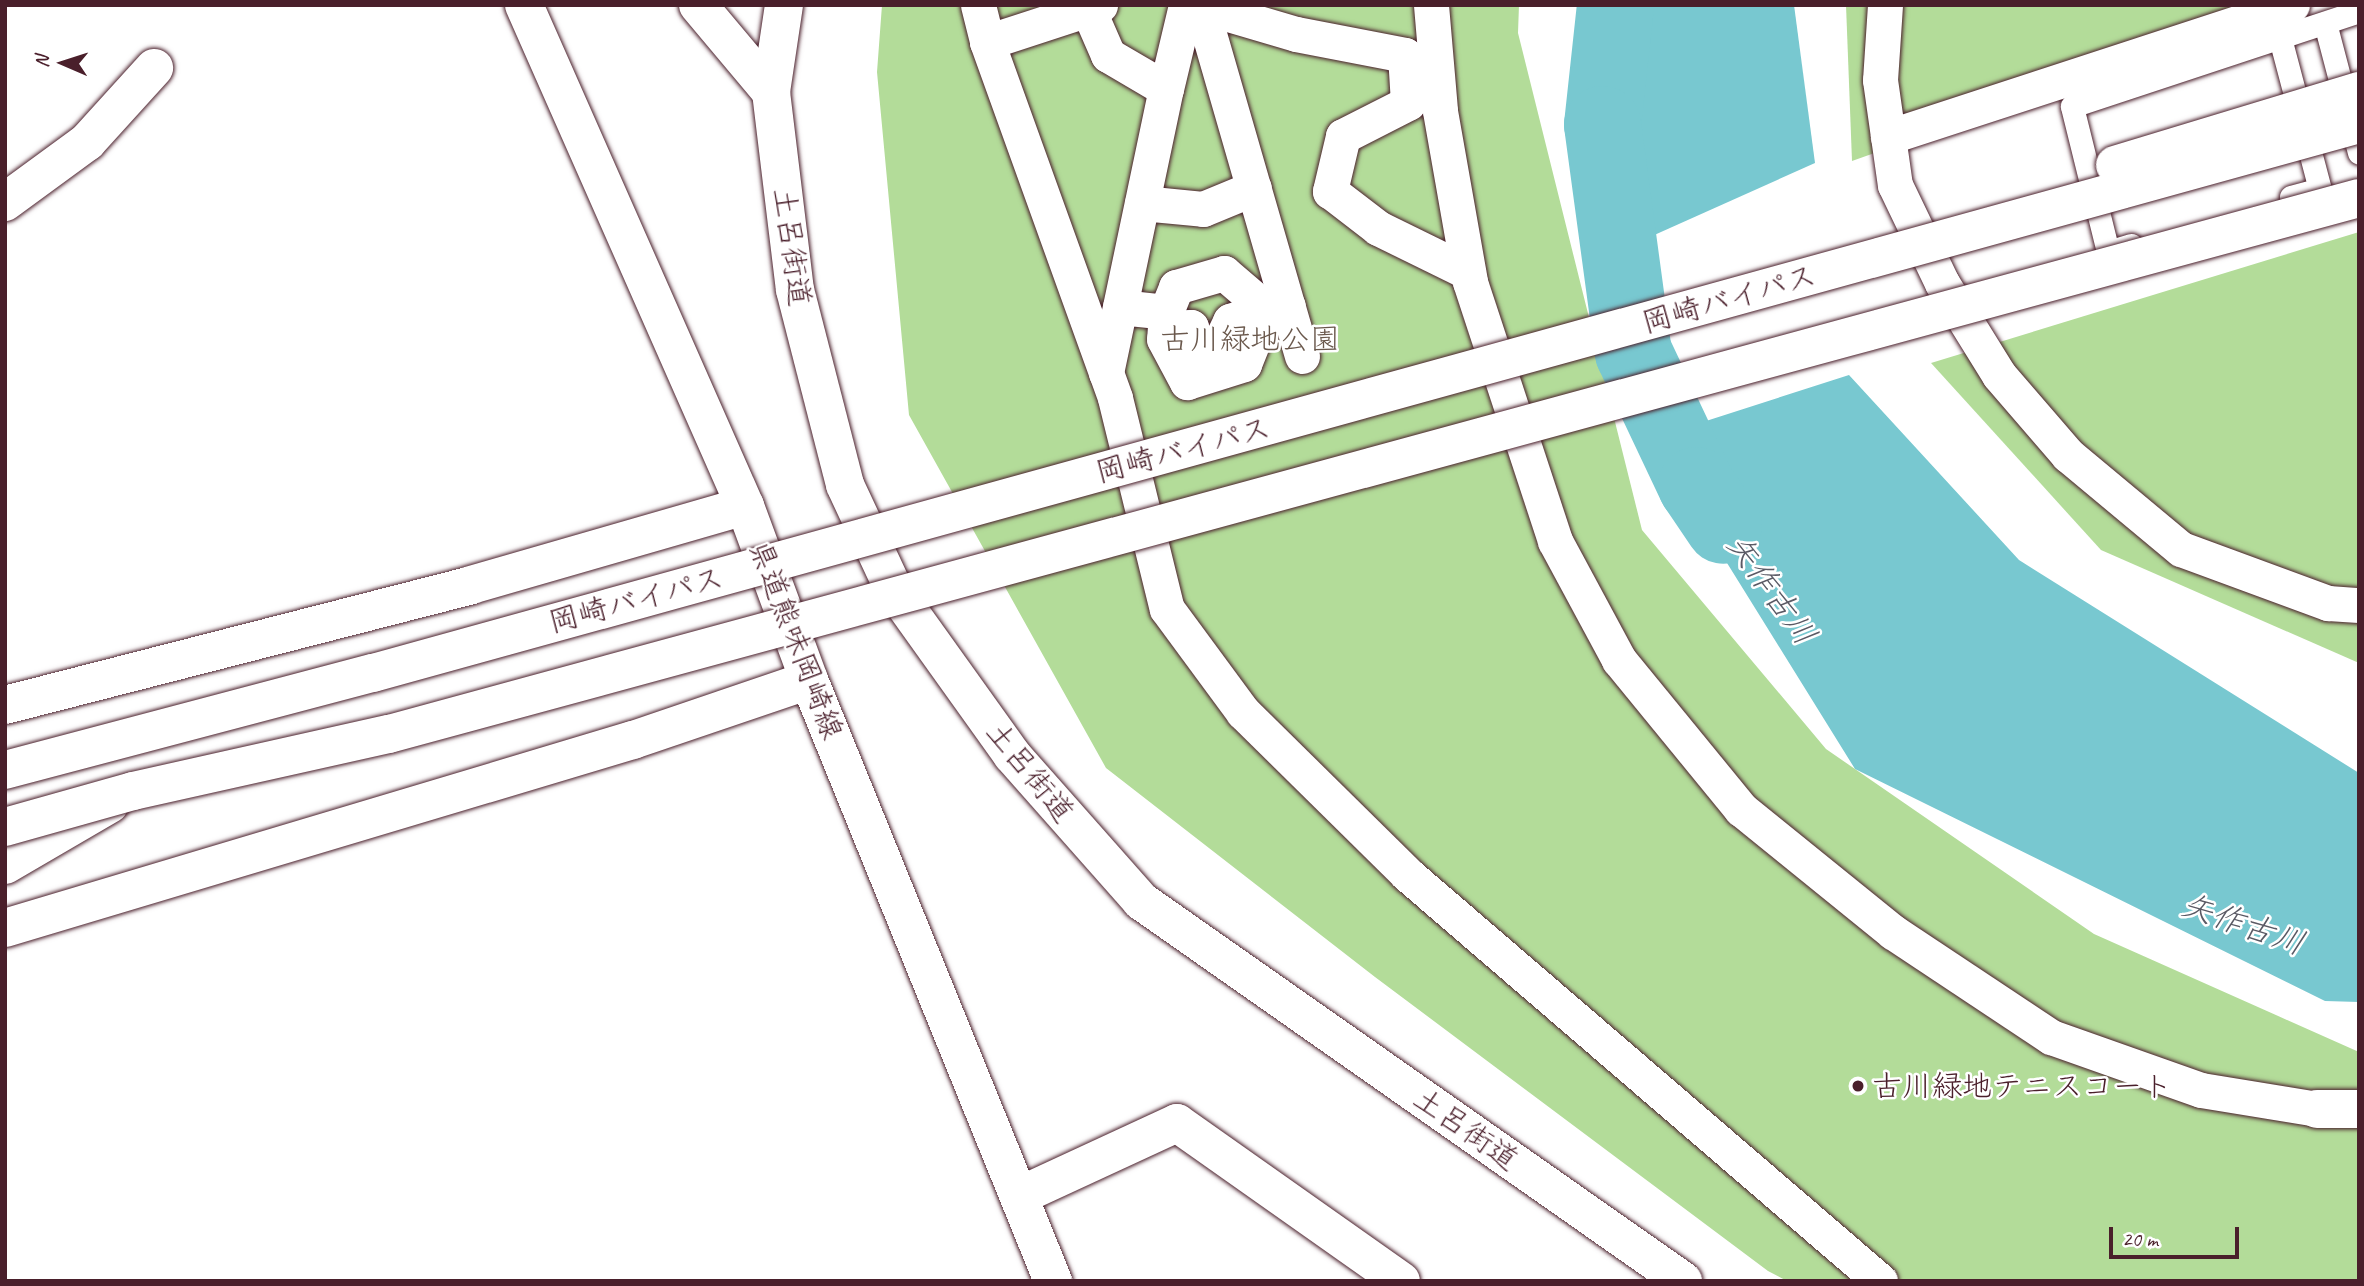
<!DOCTYPE html>
<html>
<head>
<meta charset="utf-8">
<style>
	body { margin:0 }
	#map { position:relative; width:2364px; height:1286px; overflow:hidden; background:#fff; font-family:Caveat,"Klee One",sans-serif }
	div>[style] { position:absolute }
	.green>* { inset:0; background:#b3dc99 }
	.water>* { inset:0; background:#78c8d0 }
	.river>* { height:77px; margin:-38.5px; padding:0 38.5px; transform-origin:38.5px; border-radius:38.5px; background:#78c8d0 }
	.roads { filter:drop-shadow(0 0 2px #4a1f2b) drop-shadow(0 0 2px #4a1f2b) }
	.service>* { height:23px; margin:-11.5px; padding:0 11.5px; transform-origin:11.5px; border-radius:11.5px; background:#fff }
	.pedestrian>* { height:35px; margin:-17.5px; padding:0 17.5px; transform-origin:17.5px; border-radius:17.5px; background:#fff }
	.minor>* { height:38px; margin:-19px; padding:0 19px; transform-origin:19px; border-radius:19px; background:#fff }
	.tertiary>* { height:38px; margin:-19px; padding:0 19px; transform-origin:19px; border-radius:19px; background:#fff }
	.secondary>* { height:38px; margin:-19px; padding:0 19px; transform-origin:19px; border-radius:19px; background:#fff }
	.trunk>* { height:38px; margin:-19px; padding:0 19px; transform-origin:19px; border-radius:19px; background:#fff }
	.bridges { filter:drop-shadow(0 0 2px #4a1f2b) drop-shadow(0 0 2px #4a1f2b) }
	.trunk-bridge>* { height:38px; margin:-19px; padding:0 19px; transform-origin:19px; border-radius:19px; background:#fff }
	.dots>* { width:19px; height:19px; translate:-50% -50%; box-sizing:border-box; border:4px solid #fff; border-radius:50% }
	span { translate:-50% -50%; white-space:nowrap; text-align:center; line-height:1.15; -webkit-text-stroke:5px #fff; paint-order:stroke }
	.street-label { font-size:30px; color:#4a1f2b }
	.park-label { font-size:30px; color:#6a584c }
	.poi-label { font-size:30px; color:#4a1f2b }
	.left { translate:0 -50%; text-align:left }
	.water-label { font-size:32px; color:#5a5a65; font-style:italic }
	.frame { position:absolute; inset:0; border:7px solid #4a1f2b; pointer-events:none }
	.north { position:absolute; left:28px; top:28px; width:70px; height:70px; -webkit-text-stroke:5px #fff; paint-order:stroke; rotate:273deg; font-size:19px; font-weight:700; line-height:28px; text-align:center; color:#4a1f2b }
	.north::after { content:''; display:block; margin:auto; width:24px; height:32px; background:#4a1f2b; clip-path:polygon(50% 0,100% 100%,50% 72%,0 100%) }
	.scale { position:absolute; left:2109px; top:1227px; width:130px; height:32px; box-sizing:border-box; border:4px solid #4a1f2b; border-top:0; padding-left:9px; font-size:21px; line-height:24px; white-space:nowrap; color:#4a1f2b; -webkit-text-stroke:5px #fff; paint-order:stroke }
</style>
</head>
<body>
<div id="map">
	<div class="green">
		<div style="clip-path:polygon(882px 5px,1519px 5px,1518px 33px,1642px 530px,1826px 749px,2094px 934px,2359px 1052px,2359px 1281px,1787px 1281px,1768px 1271px,1375px 977px,1106px 768px,909px 415px,877px 72px)"></div>
		<div style="clip-path:polygon(1846px 5px,2291px 5px,1852px 161px)"></div>
		<div style="clip-path:polygon(2359px 232px,2359px 663px,2101px 550px,1931px 363px)"></div>
	</div>
	<div class="water">
		<div style="clip-path:polygon(1585px 5px,1794px 5px,1815px 163px,1594px 262px)"></div>
		<div style="clip-path:polygon(1849px 375px,2019px 560px,2359px 773px,2359px 1002px,2325px 1001px,1855px 769px,1650px 439px)"></div>
	</div>
	<div class="river">
		<div style="left:1615px;top:5px;width:120px;rotate:96.2deg"></div>
		<div style="left:1602px;top:124px;width:230px;rotate:82.3deg"></div>
		<div style="left:1633px;top:352px;width:147px;rotate:64.7deg"></div>
		<div style="left:1696px;top:485px;width:48px;rotate:56deg"></div>
	</div>
	<div class="roads">
		<div class="service">
			<div style="left:2325px;top:23px;width:134px;rotate:75.3deg"></div>
			<div style="left:2280px;top:38px;width:156px;rotate:75.2deg"></div>
			<div style="left:2320px;top:189px;width:30px;rotate:165deg"></div>
			<div style="left:2131px;top:245px;width:24px;rotate:163deg"></div>
			<div style="left:2108px;top:252px;width:150px;rotate:-103.9deg"></div>
			<div style="left:2072px;top:106px;width:302px;rotate:-18.3deg"></div>
		</div>
		<div class="pedestrian">
			<div style="left:978px;top:5px;width:38px;rotate:76deg"></div>
			<div style="left:987px;top:42px;width:378px;rotate:70.2deg"></div>
			<div style="left:1115px;top:398px;width:217px;rotate:76.2deg"></div>
			<div style="left:1167px;top:609px;width:128px;rotate:53.6deg"></div>
			<div style="left:1243px;top:712px;width:231px;rotate:44.6deg"></div>
			<div style="left:1407px;top:874px;width:624px;rotate:40.71deg"></div>
			<div style="left:1431px;top:5px;width:106px;rotate:85.1deg"></div>
			<div style="left:1440px;top:111px;width:174px;rotate:80deg"></div>
			<div style="left:1470px;top:282px;width:273px;rotate:71.8deg"></div>
			<div style="left:1555px;top:541px;width:135px;rotate:61.7deg"></div>
			<div style="left:1619px;top:660px;width:193px;rotate:50.7deg"></div>
			<div style="left:1741px;top:809px;width:196px;rotate:39deg"></div>
			<div style="left:1893px;top:932px;width:190px;rotate:33.6deg"></div>
			<div style="left:2051px;top:1037px;width:159px;rotate:19.5deg"></div>
			<div style="left:2201px;top:1090px;width:118px;rotate:9.3deg"></div>
			<div style="left:1885px;top:5px;width:75px;rotate:93.8deg"></div>
			<div style="left:1880px;top:80px;width:106px;rotate:81.9deg"></div>
			<div style="left:1895px;top:185px;width:109px;rotate:64.4deg"></div>
			<div style="left:1942px;top:283px;width:108px;rotate:58.2deg"></div>
			<div style="left:1999px;top:375px;width:106px;rotate:49.2deg"></div>
			<div style="left:2068px;top:455px;width:147px;rotate:39.8deg"></div>
			<div style="left:2181px;top:549px;width:157px;rotate:20.2deg"></div>
			<div style="left:2328px;top:603px;width:31px;rotate:4deg"></div>
			<div style="left:1088px;top:9px;width:50px;rotate:66.5deg"></div>
			<div style="left:1108px;top:55px;width:67px;rotate:30.4deg"></div>
			<div style="left:1166px;top:89px;width:86px;rotate:-76.6deg"></div>
			<div style="left:987px;top:42px;width:119px;rotate:-18.1deg"></div>
			<div style="left:1888px;top:137px;width:425px;rotate:-18.1deg"></div>
			<div style="left:1142px;top:203px;width:61px;rotate:5.6deg"></div>
			<div style="left:1203px;top:209px;width:55px;rotate:-22.4deg"></div>
			<div style="left:1120px;top:307px;width:46px;rotate:6.2deg"></div>
			<div style="left:1166px;top:312px;width:27px;rotate:94deg"></div>
			<div style="left:1164px;top:339px;width:49px;rotate:61.9deg"></div>
			<div style="left:1187px;top:382px;width:60px;rotate:-17.5deg"></div>
			<div style="left:1244px;top:364px;width:59px;rotate:-68.2deg"></div>
			<div style="left:1266px;top:309px;width:22px;rotate:-8deg"></div>
			<div style="left:1166px;top:312px;width:27px;rotate:-68deg"></div>
			<div style="left:1176px;top:287px;width:50px;rotate:-16.3deg"></div>
			<div style="left:1224px;top:273px;width:55px;rotate:40.6deg"></div>
			<div style="left:1165px;top:328px;width:26px;rotate:-2deg"></div>
			<div style="left:1191px;top:327px;width:18px;rotate:74deg"></div>
			<div style="left:1196px;top:344px;width:22px;rotate:5deg"></div>
			<div style="left:1218px;top:346px;width:28px;rotate:-64deg"></div>
			<div style="left:1230px;top:321px;width:38px;rotate:-18deg"></div>
			<div style="left:1302px;top:356px;width:364px;rotate:-106.1deg"></div>
			<div style="left:1201px;top:6px;width:99px;rotate:16.4deg"></div>
			<div style="left:1296px;top:34px;width:111px;rotate:10.9deg"></div>
			<div style="left:1405px;top:55px;width:48px;rotate:86.4deg"></div>
			<div style="left:1408px;top:103px;width:73px;rotate:153.1deg"></div>
			<div style="left:1343px;top:136px;width:57px;rotate:103.3deg"></div>
			<div style="left:1330px;top:191px;width:61px;rotate:37.6deg"></div>
			<div style="left:1378px;top:228px;width:100px;rotate:26.1deg"></div>
			<div style="left:1106px;top:373px;width:290px;rotate:-78.1deg"></div>
		</div>
		<div class="minor">
			<div style="left:698px;top:5px;width:114px;rotate:50deg"></div>
			<div style="left:5px;top:202px;width:102px;rotate:-36.2deg"></div>
			<div style="left:87px;top:142px;width:100px;rotate:-47.8deg"></div>
			<div style="left:5px;top:705px;width:481px;rotate:-14.4deg"></div>
			<div style="left:471px;top:585px;width:285px;rotate:-16.1deg"></div>
			<div style="left:5px;top:928px;width:656px;rotate:-16.67deg"></div>
			<div style="left:633px;top:740px;width:186px;rotate:-18.8deg"></div>
			<div style="left:2317px;top:1109px;width:42px"></div>
			<div style="left:1019px;top:1196px;width:174px;rotate:-24.8deg"></div>
			<div style="left:1177px;top:1123px;width:274px;rotate:35.2deg"></div>
		</div>
		<div class="tertiary">
			<div style="left:784px;top:5px;width:88px;rotate:98.5deg"></div>
			<div style="left:771px;top:92px;width:199px;rotate:83.1deg"></div>
			<div style="left:795px;top:290px;width:201px;rotate:75.6deg"></div>
			<div style="left:845px;top:485px;width:116px;rotate:65deg"></div>
			<div style="left:894px;top:590px;width:203px;rotate:54.4deg"></div>
			<div style="left:1012px;top:755px;width:195px;rotate:48.5deg"></div>
			<div style="left:1141px;top:901px;width:662px;rotate:35.03deg"></div>
		</div>
		<div class="secondary">
			<div style="left:524px;top:5px;width:548px;rotate:66.2deg"></div>
			<div style="left:745px;top:506px;width:185px;rotate:69.8deg"></div>
			<div style="left:809px;top:680px;width:649px;rotate:67.9deg"></div>
		</div>
		<div class="trunk">
			<div style="left:5px;top:865px;width:121px;rotate:-30.2deg"></div>
		</div>
	</div>
	<div class="bridges">
		<div class="trunk-bridge">
			<div style="left:2115px;top:165px;width:255px;rotate:-16.9deg"></div>
			<div style="left:5px;top:770px;width:381px;rotate:-14.8deg"></div>
			<div style="left:373px;top:673px;width:2060px;rotate:-15.45deg"></div>
			<div style="left:5px;top:827px;width:133px;rotate:-15.7deg"></div>
			<div style="left:133px;top:791px;width:262px;rotate:-12.6deg"></div>
			<div style="left:389px;top:734px;width:2042px;rotate:-15.22deg"></div>
		</div>
	</div>
	<div class="dots">
		<div style="left:1858px;top:1086px;background:#4a1f2b"></div>
	</div>
	<div class="street-label">
		<span style="left:792px;top:247px;rotate:82deg">土呂街道</span>
		<span style="left:1729px;top:299px;rotate:-16deg">岡崎バイパス</span>
		<span style="left:1183px;top:450px;rotate:-15deg">岡崎バイパス</span>
		<span style="left:636px;top:600px;rotate:-15deg">岡崎バイパス</span>
		<span style="left:796px;top:640px;rotate:69deg">県道熊味岡崎線</span>
		<span style="left:1030px;top:772px;rotate:51deg">土呂街道</span>
		<span style="left:1466px;top:1129px;rotate:35deg">土呂街道</span>
	</div>
	<div class="park-label">
		<span style="left:1250px;top:339px">古川緑地公園</span>
	</div>
	<div class="poi-label">
		<span class="left" style="left:1872px;top:1086px">古川緑地テニスコート</span>
	</div>
	<div class="water-label">
		<span style="left:1771px;top:590px;rotate:54deg">矢作古川</span>
		<span style="left:2243px;top:925px;rotate:19deg">矢作古川</span>
	</div>
	<div class="frame"></div>
	<div class="north">N</div>
	<div class="scale">20 m</div>
</div>
</body>
</html>
